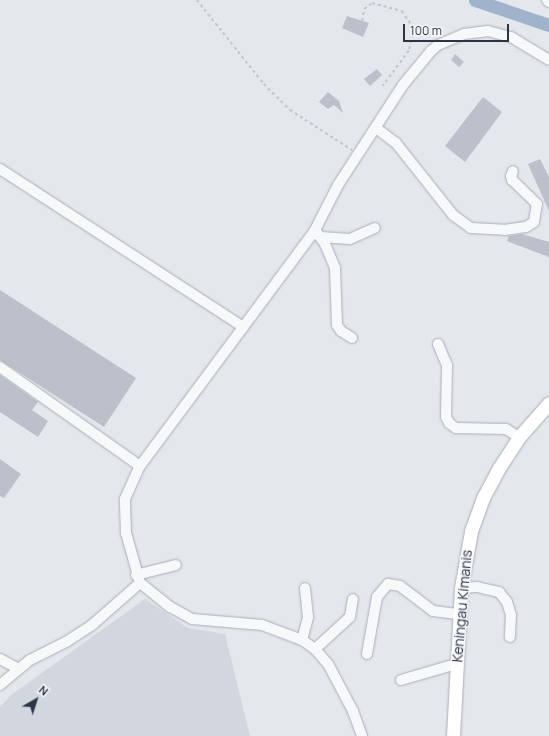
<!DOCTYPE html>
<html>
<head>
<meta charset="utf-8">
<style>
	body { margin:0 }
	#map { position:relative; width:549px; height:736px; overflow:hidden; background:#e4e7ec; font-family:Manrope,sans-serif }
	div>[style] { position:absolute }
	.built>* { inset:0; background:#d2d6de }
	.river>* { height:13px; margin:-6.5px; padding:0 6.5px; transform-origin:6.5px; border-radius:6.5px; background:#9fb4cc }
	.building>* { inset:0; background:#bbc0ca }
	.path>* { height:1.5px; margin-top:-0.75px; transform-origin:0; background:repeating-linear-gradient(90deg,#c2c5cb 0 3px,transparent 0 6px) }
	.roads { filter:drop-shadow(0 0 1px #a9aeb7) drop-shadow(0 0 1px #a9aeb7) }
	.minor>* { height:10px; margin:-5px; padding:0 5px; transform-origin:5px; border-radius:5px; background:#f7f8fa }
	.major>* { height:13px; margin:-6.5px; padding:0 6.5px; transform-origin:6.5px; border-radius:6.5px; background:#fff }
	span { translate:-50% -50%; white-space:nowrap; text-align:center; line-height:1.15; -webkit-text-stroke:3px #f4f6f9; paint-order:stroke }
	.street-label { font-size:14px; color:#2b3445 }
	.north { position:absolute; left:16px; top:680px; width:40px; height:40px; -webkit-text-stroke:3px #f4f6f9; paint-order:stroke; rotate:39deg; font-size:11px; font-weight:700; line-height:16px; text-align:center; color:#2b3445 }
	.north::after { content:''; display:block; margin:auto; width:14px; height:18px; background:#2b3445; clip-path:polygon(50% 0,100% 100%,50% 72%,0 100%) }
	.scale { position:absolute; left:403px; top:24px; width:106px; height:18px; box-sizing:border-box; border:2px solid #2b3445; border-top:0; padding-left:5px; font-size:12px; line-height:14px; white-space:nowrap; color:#2b3445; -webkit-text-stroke:3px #f4f6f9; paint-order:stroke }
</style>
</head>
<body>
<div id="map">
	<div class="built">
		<div style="clip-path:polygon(145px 599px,188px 628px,225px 634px,250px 736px,0 736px,0 707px,11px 695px)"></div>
	</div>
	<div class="river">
		<div style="left:475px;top:0;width:78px;rotate:18.7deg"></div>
	</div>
	<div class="building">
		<div style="clip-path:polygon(347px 16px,369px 23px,363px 37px,342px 28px)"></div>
		<div style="clip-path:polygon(455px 54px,464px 62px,459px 67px,451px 60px)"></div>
		<div style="clip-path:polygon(377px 69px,382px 75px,370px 86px,364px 79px)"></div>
		<div style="clip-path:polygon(328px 92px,339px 101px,343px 113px,334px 105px,328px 109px,319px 102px)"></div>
		<div style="clip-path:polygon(483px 97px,502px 112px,465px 162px,445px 146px)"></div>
		<div style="clip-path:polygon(540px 159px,549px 177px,549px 211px,528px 164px)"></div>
		<div style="clip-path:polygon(522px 234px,549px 242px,549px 257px,507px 241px,509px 236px)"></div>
		<div style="clip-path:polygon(0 290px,136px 378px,104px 427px,0 360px)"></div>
		<div style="clip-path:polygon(0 375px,38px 402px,32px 410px,48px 421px,38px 437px,0 412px)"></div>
		<div style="clip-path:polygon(0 459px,21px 474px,4px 498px,0 496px)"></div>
	</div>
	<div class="path">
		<div style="left:197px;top:0;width:107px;rotate:51.4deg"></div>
		<div style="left:264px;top:84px;width:37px;rotate:45deg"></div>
		<div style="left:290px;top:110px;width:74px;rotate:32.8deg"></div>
		<div style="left:362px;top:21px;width:12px;rotate:-81deg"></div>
		<div style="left:364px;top:9px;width:10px;rotate:-37deg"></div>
		<div style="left:372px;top:3px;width:31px;rotate:15deg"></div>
		<div style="left:402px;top:11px;width:22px;rotate:56deg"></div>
		<div style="left:414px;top:29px;width:23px;rotate:103deg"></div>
		<div style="left:409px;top:51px;width:44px;rotate:126.6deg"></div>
	</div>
	<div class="roads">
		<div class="minor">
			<div style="left:547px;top:0;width:3px;rotate:45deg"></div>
			<div style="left:376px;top:128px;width:25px;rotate:37deg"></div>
			<div style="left:396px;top:143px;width:92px;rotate:51.6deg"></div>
			<div style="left:453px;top:215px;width:22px;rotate:36deg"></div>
			<div style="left:471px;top:228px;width:33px;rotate:3deg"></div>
			<div style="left:504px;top:230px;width:22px;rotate:-8deg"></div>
			<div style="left:526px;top:227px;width:9px;rotate:-32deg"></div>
			<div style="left:534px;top:222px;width:18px;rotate:-81deg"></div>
			<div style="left:537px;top:204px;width:35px;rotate:-136deg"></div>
			<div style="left:512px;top:180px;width:4px;rotate:-104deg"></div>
			<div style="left:511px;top:176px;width:5px;rotate:-68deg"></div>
			<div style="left:0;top:169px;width:290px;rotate:33deg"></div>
			<div style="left:315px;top:230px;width:17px;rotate:54deg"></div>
			<div style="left:325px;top:244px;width:26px;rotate:67deg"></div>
			<div style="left:335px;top:268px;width:57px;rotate:88deg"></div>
			<div style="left:337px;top:325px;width:7px;rotate:56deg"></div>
			<div style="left:341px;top:331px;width:13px;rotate:32deg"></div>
			<div style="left:320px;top:237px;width:30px;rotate:4deg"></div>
			<div style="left:350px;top:239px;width:27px;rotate:-24deg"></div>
			<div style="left:438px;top:344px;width:23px;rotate:67deg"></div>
			<div style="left:447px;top:365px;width:52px;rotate:91.1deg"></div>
			<div style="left:446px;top:417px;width:7px;rotate:63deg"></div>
			<div style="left:449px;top:423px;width:9px;rotate:36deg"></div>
			<div style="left:456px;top:428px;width:50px;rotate:1.1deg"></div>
			<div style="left:506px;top:429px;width:15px;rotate:32deg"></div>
			<div style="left:0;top:367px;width:171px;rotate:35.3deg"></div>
			<div style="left:136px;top:575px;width:41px;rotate:-14deg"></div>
			<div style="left:461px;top:588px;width:16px;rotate:-4deg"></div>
			<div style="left:477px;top:587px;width:23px;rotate:13deg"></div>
			<div style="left:499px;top:592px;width:13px;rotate:51deg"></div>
			<div style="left:507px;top:602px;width:14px;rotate:73deg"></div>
			<div style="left:511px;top:615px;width:22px;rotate:93deg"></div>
			<div style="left:302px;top:640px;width:24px;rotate:-75deg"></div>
			<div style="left:308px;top:617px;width:29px;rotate:-96deg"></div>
			<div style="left:315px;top:649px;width:47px;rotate:-42.4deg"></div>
			<div style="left:350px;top:617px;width:18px;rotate:-81deg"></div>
			<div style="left:367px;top:654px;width:58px;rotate:-80deg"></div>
			<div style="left:377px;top:597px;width:17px;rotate:-50deg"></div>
			<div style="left:388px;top:584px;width:12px;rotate:9deg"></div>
			<div style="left:400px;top:586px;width:41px;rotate:37.1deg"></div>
			<div style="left:433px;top:611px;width:26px;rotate:7deg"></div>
			<div style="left:0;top:659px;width:19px;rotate:28deg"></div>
			<div style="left:401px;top:680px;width:57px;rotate:-16.2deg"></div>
			<div style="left:0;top:685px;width:39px;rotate:-40deg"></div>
			<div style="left:30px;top:660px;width:40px;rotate:-26.6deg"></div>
			<div style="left:66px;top:642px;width:31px;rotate:-33deg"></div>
			<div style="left:92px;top:625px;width:64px;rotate:-41.2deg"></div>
			<div style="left:362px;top:736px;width:27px;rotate:-110deg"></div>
			<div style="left:353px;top:711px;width:53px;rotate:-118deg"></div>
			<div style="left:328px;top:664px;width:20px;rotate:-131deg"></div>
			<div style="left:315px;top:649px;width:16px;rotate:-145deg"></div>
			<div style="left:302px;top:640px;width:43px;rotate:-159.4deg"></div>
			<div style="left:262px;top:625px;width:70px;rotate:-175.1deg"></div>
			<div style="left:192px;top:619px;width:25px;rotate:-151deg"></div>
			<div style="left:170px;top:607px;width:38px;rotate:-141deg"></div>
			<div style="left:140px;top:583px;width:52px;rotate:-105.6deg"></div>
			<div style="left:126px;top:533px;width:34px;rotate:-92deg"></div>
			<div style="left:125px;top:499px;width:36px;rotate:-66deg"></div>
			<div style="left:140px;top:466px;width:294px;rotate:-53.4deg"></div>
			<div style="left:315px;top:230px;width:51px;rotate:-62.9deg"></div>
			<div style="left:338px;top:185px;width:119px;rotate:-57deg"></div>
			<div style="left:403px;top:85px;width:44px;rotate:-50.5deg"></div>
			<div style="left:431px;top:51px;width:9px;rotate:-41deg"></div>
			<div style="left:438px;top:45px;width:28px;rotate:-23deg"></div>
			<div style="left:464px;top:34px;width:24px;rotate:-7deg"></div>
			<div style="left:488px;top:31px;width:24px;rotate:15deg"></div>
			<div style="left:511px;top:37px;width:44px;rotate:31.2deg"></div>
		</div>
		<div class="major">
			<div style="left:453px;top:736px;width:148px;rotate:-86.9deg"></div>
			<div style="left:461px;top:588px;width:58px;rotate:-80deg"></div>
			<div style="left:471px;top:531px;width:37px;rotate:-70deg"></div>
			<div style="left:484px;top:496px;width:32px;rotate:-62deg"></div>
			<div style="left:499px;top:468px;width:37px;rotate:-57deg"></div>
			<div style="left:519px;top:437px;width:45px;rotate:-48.6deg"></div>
		</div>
	</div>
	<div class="street-label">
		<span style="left:462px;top:606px;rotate:-85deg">Keningau Kimanis</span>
	</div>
	<div class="north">N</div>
	<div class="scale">100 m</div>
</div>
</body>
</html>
